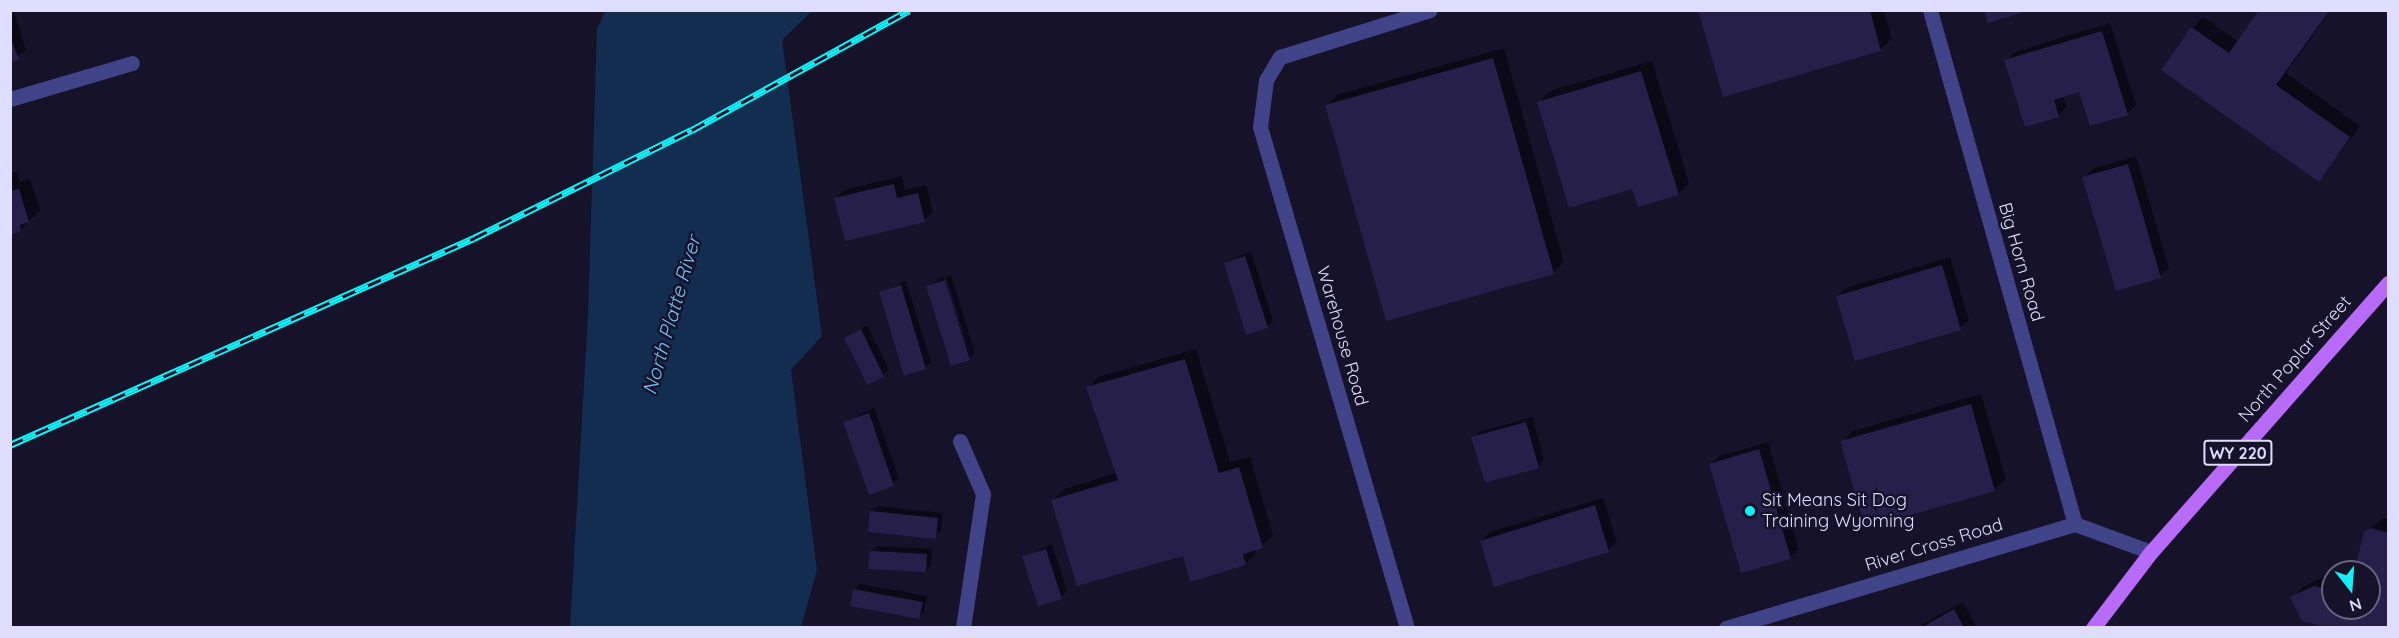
<!DOCTYPE html>
<html>
<head>
<meta charset="utf-8">
<style>
	body { margin:0 }
	#map { position:relative; width:2399px; height:638px; overflow:hidden; background:#15122a; font-family:Quicksand,sans-serif }
	div>[style] { position:absolute }
	.water>* { inset:0; background:#122d4f }
	.shadow>* { inset:0; background:#0007 }
	.building>* { inset:0; background:#251f4a }
	.minor>* { height:15px; margin:-7.5px; padding:0 7.5px; transform-origin:7.5px; border-radius:7.5px; background:#404387 }
	.primary>* { height:15px; margin:-7.5px; padding:0 7.5px; transform-origin:7.5px; border-radius:7.5px; background:#b86af8 }
	.rail>* { height:7px; margin-top:-3.5px; transform-origin:0; background:repeating-linear-gradient(90deg,#15122a 0 14px,#13eff4 0 28px); box-sizing:border-box; border-block:2px solid #13eff4 }
	.dots>* { width:16px; height:16px; translate:-50% -50%; box-sizing:border-box; border:3px solid #15122a; border-radius:50% }
	span { translate:-50% -50%; white-space:nowrap; text-align:center; line-height:1.15; -webkit-text-stroke:5px #15122a; paint-order:stroke }
	.shield-label span { padding:2px 4px; background:#15122a; border:2px solid; border-radius:4px; -webkit-text-stroke-width:0 }
	.shield-label { font-size:16px; color:#dfddfd; font-weight:700 }
	.street-label { font-size:18px; color:#dfddfd }
	.poi-label { font-size:18px; color:#dfddfd }
	.left { translate:0 -50%; text-align:left }
	.water-label { font-size:20px; color:#70c4f8; font-style:italic }
	.frame { position:absolute; inset:0; border:12px solid #dfddfd; pointer-events:none }
	.north { position:absolute; left:2321px; top:560px; width:60px; height:60px; box-sizing:border-box; background:#15122a; border:2px solid #66637e; border-radius:50%; rotate:163deg; font-size:16px; font-weight:700; line-height:24px; text-align:center; color:#dfddfd }
	.north::after { content:''; display:block; margin:auto; width:21px; height:27px; background:#13eff4; clip-path:polygon(50% 0,100% 100%,50% 72%,0 100%) }
</style>
</head>
<body>
<div id="map">
	<div class="water">
		<div style="clip-path:polygon(605px 11px,812px 11px,782px 40px,822px 336px,791px 370px,817px 570px,801px 627px,570px 627px,588px 314px,597px 29px)"></div>
	</div>
	<div class="shadow">
		<div style="clip-path:polygon(10px 10px,14px 10px,26px 50px,10px 61px)"></div>
		<div style="clip-path:polygon(1699px 10px,1883px 10px,1892px 38px,1881px 49px,1724px 95px)"></div>
		<div style="clip-path:polygon(2261px 10px,2331px 10px,2286px 73px,2360px 126px,2318px 180px,2193px 28px,2203px 17px,2239px 42px)"></div>
		<div style="clip-path:polygon(2110px 23px,2136px 105px,2127px 114px,2080px 90px,2063px 95px,2067px 107px,2058px 115px,2006px 61px,2015px 52px)"></div>
		<div style="clip-path:polygon(1504px 48px,1564px 262px,1553px 273px,1326px 106px,1337px 95px)"></div>
		<div style="clip-path:polygon(1652px 61px,1689px 183px,1678px 194px,1633px 187px,1539px 102px,1550px 91px)"></div>
		<div style="clip-path:polygon(2136px 156px,2169px 268px,2160px 276px,2084px 178px,2093px 169px)"></div>
		<div style="clip-path:polygon(17px 172px,20px 182px,30px 179px,40px 210px,21px 230px,10px 233px,10px 174px)"></div>
		<div style="clip-path:polygon(902px 176px,905px 190px,926px 185px,933px 212px,924px 220px,836px 198px,844px 190px)"></div>
		<div style="clip-path:polygon(1251px 251px,1273px 321px,1267px 327px,1225px 263px)"></div>
		<div style="clip-path:polygon(1950px 257px,1969px 320px,1960px 328px,1837px 296px,1846px 288px)"></div>
		<div style="clip-path:polygon(951px 275px,975px 353px,971px 357px,946px 277px)"></div>
		<div style="clip-path:polygon(943px 277px,971px 357px,952px 364px,928px 286px)"></div>
		<div style="clip-path:polygon(906px 281px,931px 362px,925px 368px,881px 293px)"></div>
		<div style="clip-path:polygon(867px 325px,889px 370px,868px 383px,846px 338px)"></div>
		<div style="clip-path:polygon(1196px 349px,1230px 462px,1250px 457px,1273px 536px,1255px 549px,1256px 553px,1245px 564px,1184px 554px,1053px 500px,1064px 489px,1117px 473px,1088px 388px,1098px 377px)"></div>
		<div style="clip-path:polygon(1981px 394px,2006px 479px,1995px 490px,1866px 526px,1842px 442px,1853px 431px)"></div>
		<div style="clip-path:polygon(874px 408px,899px 479px,870px 493px,845px 422px)"></div>
		<div style="clip-path:polygon(1532px 417px,1544px 460px,1539px 466px,1486px 481px,1473px 438px,1479px 432px)"></div>
		<div style="clip-path:polygon(1768px 442px,1799px 549px,1790px 557px,1711px 464px,1720px 456px)"></div>
		<div style="clip-path:polygon(1603px 498px,1617px 542px,1608px 550px,1481px 541px,1490px 532px)"></div>
		<div style="clip-path:polygon(877px 506px,943px 513px,941px 531px,935px 537px,871px 512px)"></div>
		<div style="clip-path:polygon(2383px 518px,2388px 519px,2388px 628px,2316px 628px,2322px 624px,2292px 598px,2303px 587px,2326px 576px,2333px 578px,2333px 608px,2369px 608px,2369px 572px,2355px 572px,2365px 533px)"></div>
		<div style="clip-path:polygon(1052px 544px,1067px 591px,1061px 597px,1024px 557px)"></div>
		<div style="clip-path:polygon(877px 546px,932px 549px,931px 565px,926px 571px,871px 552px)"></div>
		<div style="clip-path:polygon(860px 584px,927px 596px,924px 611px,919px 617px,855px 589px)"></div>
		<div style="clip-path:polygon(1963px 602px,1977px 628px,1916px 628px)"></div>
	</div>
	<div class="building">
		<div style="clip-path:polygon(1698px 10px,1870px 10px,1881px 51px,1723px 97px)"></div>
		<div style="clip-path:polygon(1984px 10px,2027px 10px,2027px 11px,1988px 23px)"></div>
		<div style="clip-path:polygon(2259px 10px,2330px 10px,2276px 85px,2350px 137px,2319px 182px,2161px 70px,2191px 27px,2229px 53px)"></div>
		<div style="clip-path:polygon(2102px 31px,2128px 115px,2090px 126px,2079px 92px,2054px 100px,2059px 117px,2025px 127px,2004px 60px)"></div>
		<div style="clip-path:polygon(10px 36px,19px 60px,10px 63px)"></div>
		<div style="clip-path:polygon(1493px 58px,1554px 274px,1386px 321px,1325px 105px)"></div>
		<div style="clip-path:polygon(1641px 71px,1679px 195px,1638px 207px,1632px 189px,1569px 208px,1537px 102px)"></div>
		<div style="clip-path:polygon(2128px 164px,2161px 278px,2116px 291px,2082px 177px)"></div>
		<div style="clip-path:polygon(894px 184px,897px 198px,918px 193px,925px 222px,845px 241px,834px 198px)"></div>
		<div style="clip-path:polygon(19px 189px,29px 222px,20px 225px,21px 231px,10px 235px,10px 191px)"></div>
		<div style="clip-path:polygon(1245px 256px,1268px 328px,1246px 335px,1224px 263px)"></div>
		<div style="clip-path:polygon(1942px 265px,1961px 330px,1855px 361px,1836px 296px)"></div>
		<div style="clip-path:polygon(945px 280px,970px 360px,951px 366px,926px 286px)"></div>
		<div style="clip-path:polygon(901px 285px,926px 369px,904px 376px,879px 292px)"></div>
		<div style="clip-path:polygon(861px 329px,884px 377px,867px 385px,844px 338px)"></div>
		<div style="clip-path:polygon(1185px 359px,1219px 473px,1239px 467px,1263px 548px,1243px 554px,1246px 565px,1190px 582px,1183px 556px,1077px 586px,1051px 500px,1118px 480px,1086px 387px)"></div>
		<div style="clip-path:polygon(1971px 404px,1995px 491px,1865px 528px,1840px 441px)"></div>
		<div style="clip-path:polygon(869px 413px,894px 486px,869px 495px,843px 422px)"></div>
		<div style="clip-path:polygon(1526px 422px,1539px 468px,1485px 483px,1471px 437px)"></div>
		<div style="clip-path:polygon(1759px 449px,1791px 559px,1741px 573px,1709px 464px)"></div>
		<div style="clip-path:polygon(1595px 505px,1609px 552px,1494px 587px,1480px 541px)"></div>
		<div style="clip-path:polygon(870px 511px,938px 518px,936px 539px,868px 532px)"></div>
		<div style="clip-path:polygon(2371px 528px,2388px 533px,2388px 628px,2329px 628px,2302px 621px,2290px 597px,2314px 586px,2333px 591px,2333px 608px,2369px 608px,2369px 572px,2354px 572px,2364px 532px)"></div>
		<div style="clip-path:polygon(1046px 549px,1062px 599px,1038px 606px,1022px 556px)"></div>
		<div style="clip-path:polygon(870px 551px,927px 554px,926px 572px,868px 569px)"></div>
		<div style="clip-path:polygon(853px 589px,923px 602px,919px 619px,850px 606px)"></div>
		<div style="clip-path:polygon(1954px 609px,1964px 628px,1921px 628px)"></div>
	</div>
	<div class="minor">
		<div style="left:1930px;top:10px;width:534px;rotate:74.25deg"></div>
		<div style="left:10px;top:99px;width:127px;rotate:-16.4deg"></div>
		<div style="left:960px;top:441px;width:58px;rotate:66.5deg"></div>
		<div style="left:983px;top:494px;width:135px;rotate:98.5deg"></div>
		<div style="left:1407px;top:628px;width:522px;rotate:-106.35deg"></div>
		<div style="left:1260px;top:127px;width:47px;rotate:-82.7deg"></div>
		<div style="left:1266px;top:80px;width:27px;rotate:-59deg"></div>
		<div style="left:1280px;top:57px;width:157px;rotate:-17.4deg"></div>
		<div style="left:1726px;top:628px;width:364px;rotate:-16.6deg"></div>
		<div style="left:2075px;top:524px;width:81px;rotate:20.2deg"></div>
	</div>
	<div class="primary">
		<div style="left:2093px;top:628px;width:96px;rotate:-52.7deg"></div>
		<div style="left:2151px;top:552px;width:359px;rotate:-48.6deg"></div>
	</div>
	<div class="rail">
		<div style="left:10px;top:445px;width:508px;rotate:-24.04deg"></div>
		<div style="left:474px;top:238px;width:243px;rotate:-26.4deg"></div>
		<div style="left:692px;top:130px;width:248px;rotate:-28.9deg"></div>
	</div>
	<div class="dots">
		<div style="left:1750px;top:511px;background:#13eff4"></div>
	</div>
	<div class="shield-label">
		<span style="left:2238px;top:453px">WY 220</span>
	</div>
	<div class="street-label">
		<span style="left:2021px;top:262px;rotate:74deg">Big Horn Road</span>
		<span style="left:1342px;top:336px;rotate:74deg">Warehouse Road</span>
		<span style="left:2295px;top:359px;rotate:-49deg">North Poplar Street</span>
		<span style="left:1934px;top:545px;rotate:-17deg">River Cross Road</span>
	</div>
	<div class="poi-label">
		<span class="left" style="left:1762px;top:511px">Sit Means Sit Dog<br>Training Wyoming</span>
	</div>
	<div class="water-label">
		<span style="left:671px;top:315px;rotate:-74deg">North Platte River</span>
	</div>
	<div class="frame"></div>
	<div class="north">N</div>
</div>
</body>
</html>
